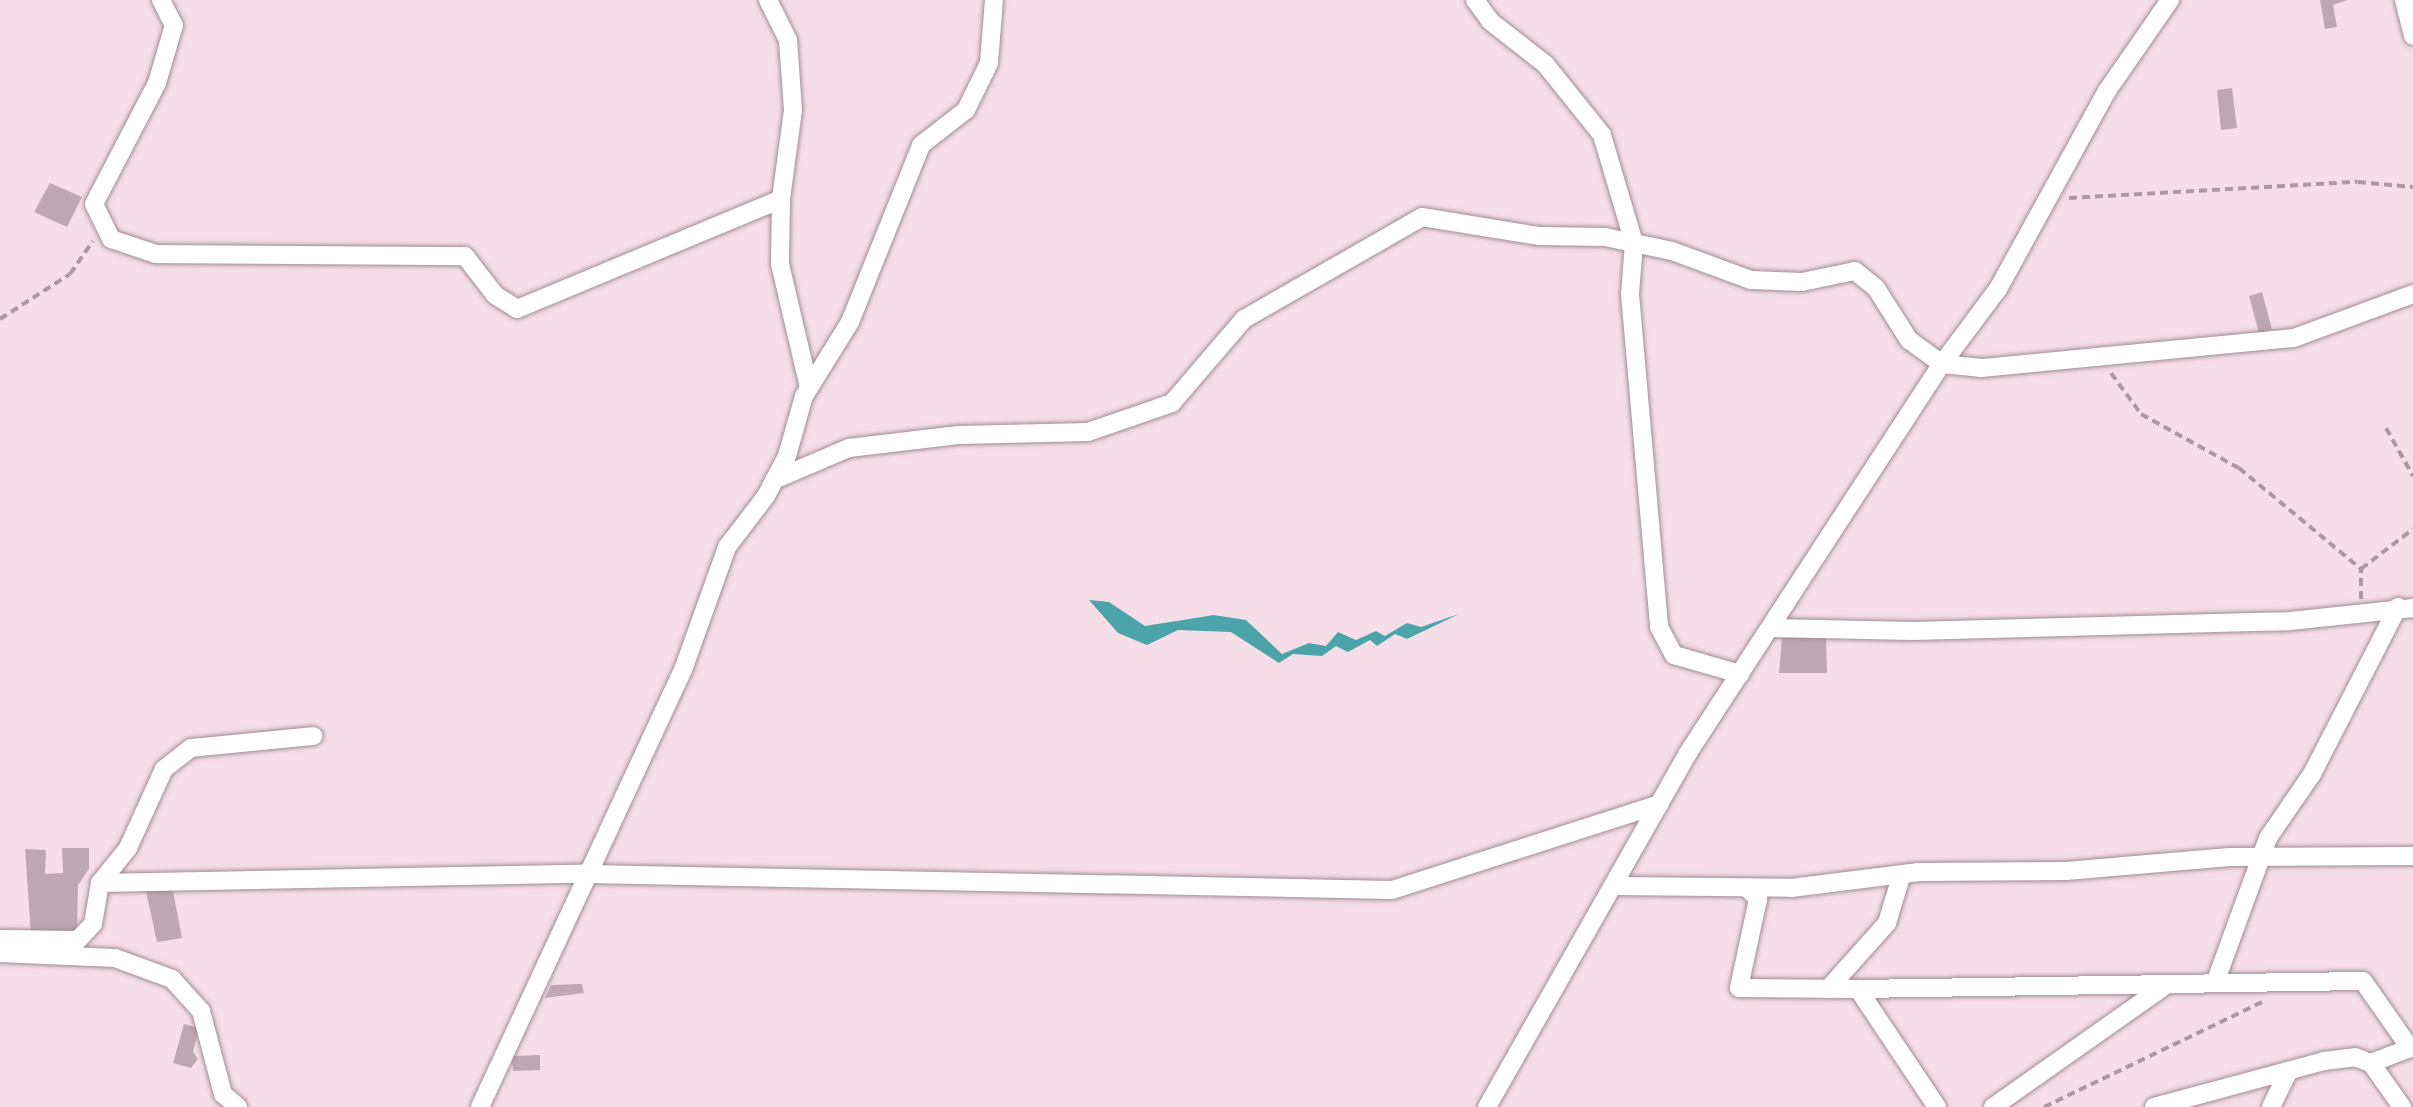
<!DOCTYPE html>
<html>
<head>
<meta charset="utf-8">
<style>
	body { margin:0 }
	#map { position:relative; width:2413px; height:1107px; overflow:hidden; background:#f5dee7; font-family:Ubuntu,sans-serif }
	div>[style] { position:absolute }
	.water>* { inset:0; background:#4ba4a9 }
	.building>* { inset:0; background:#bda8b1 }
	.path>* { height:4px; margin-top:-2px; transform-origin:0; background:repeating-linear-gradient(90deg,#ab99a0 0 8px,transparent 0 13px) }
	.roads { filter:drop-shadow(0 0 2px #a18c95) drop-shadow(0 0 2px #a18c95) }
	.minor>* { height:18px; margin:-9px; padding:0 9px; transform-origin:9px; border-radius:9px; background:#fff }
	span { translate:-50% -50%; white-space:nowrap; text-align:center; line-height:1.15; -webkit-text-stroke:8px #ffecf4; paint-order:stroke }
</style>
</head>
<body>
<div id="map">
	<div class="water">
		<div style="clip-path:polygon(1089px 600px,1109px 602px,1145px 626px,1214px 615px,1246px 620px,1282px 654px,1309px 643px,1326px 646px,1338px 632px,1356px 640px,1376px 631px,1385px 636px,1407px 623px,1421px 627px,1459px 614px,1407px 639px,1395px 634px,1377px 646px,1370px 640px,1348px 652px,1336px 646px,1322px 656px,1293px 654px,1279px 663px,1231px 632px,1178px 630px,1147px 645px,1118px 633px)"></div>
	</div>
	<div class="building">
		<div style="clip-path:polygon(2320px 0,2348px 0,2333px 5px,2337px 27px,2325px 29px)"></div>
		<div style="clip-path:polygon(2232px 88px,2237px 128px,2221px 130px,2217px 90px)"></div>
		<div style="clip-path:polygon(50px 183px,82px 197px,67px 227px,34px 212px)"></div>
		<div style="clip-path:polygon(2262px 292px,2272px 329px,2259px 333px,2249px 296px)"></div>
		<div style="clip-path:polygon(1826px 636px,1827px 673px,1779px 673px,1782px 638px)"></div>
		<div style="clip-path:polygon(62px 848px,89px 848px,89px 869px,78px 885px,77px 931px,31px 935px,25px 849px,46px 850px,45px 874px,63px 873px)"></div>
		<div style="clip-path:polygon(172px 886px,182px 938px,157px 942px,146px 891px)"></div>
		<div style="clip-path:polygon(582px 984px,584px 993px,545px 998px,551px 985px)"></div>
		<div style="clip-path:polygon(184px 1024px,199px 1028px,193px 1052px,198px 1059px,191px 1068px,173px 1063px)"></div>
		<div style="clip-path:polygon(540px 1055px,540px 1070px,513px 1071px,512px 1056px)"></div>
	</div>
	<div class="path">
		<div style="left:2069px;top:198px;width:289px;rotate:-3.2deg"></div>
		<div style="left:2358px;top:182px;width:55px;rotate:5.2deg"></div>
		<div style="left:0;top:319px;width:83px;rotate:-32.7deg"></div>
		<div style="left:70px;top:274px;width:40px;rotate:-55.1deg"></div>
		<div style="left:2111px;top:373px;width:51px;rotate:53.8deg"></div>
		<div style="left:2141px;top:414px;width:112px;rotate:28.9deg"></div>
		<div style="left:2239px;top:468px;width:158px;rotate:39.6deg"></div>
		<div style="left:2386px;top:428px;width:55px;rotate:60.6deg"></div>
		<div style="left:2361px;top:599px;width:30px;rotate:-90deg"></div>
		<div style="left:2361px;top:569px;width:66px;rotate:-37.6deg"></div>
		<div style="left:2044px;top:1107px;width:246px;rotate:-25.7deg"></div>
	</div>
	<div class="roads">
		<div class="minor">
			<div style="left:161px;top:0;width:28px;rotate:63deg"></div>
			<div style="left:174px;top:25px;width:60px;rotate:106.3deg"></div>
			<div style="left:157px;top:83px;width:136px;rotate:117.5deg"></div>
			<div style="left:94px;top:204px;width:39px;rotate:64deg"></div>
			<div style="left:111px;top:239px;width:47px;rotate:18.4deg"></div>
			<div style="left:156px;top:254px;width:309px;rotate:0.4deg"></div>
			<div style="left:465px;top:256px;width:49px;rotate:52.4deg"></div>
			<div style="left:495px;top:295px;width:26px;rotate:32deg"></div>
			<div style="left:517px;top:309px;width:286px;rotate:-22.6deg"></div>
			<div style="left:768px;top:0;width:45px;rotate:63.4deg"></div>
			<div style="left:788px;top:40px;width:70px;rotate:85.9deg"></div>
			<div style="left:793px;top:110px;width:90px;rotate:97.7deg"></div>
			<div style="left:781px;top:199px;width:65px;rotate:90.9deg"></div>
			<div style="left:780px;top:264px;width:127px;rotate:76.8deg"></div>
			<div style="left:1475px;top:0;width:26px;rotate:54deg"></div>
			<div style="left:1490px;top:21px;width:70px;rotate:38deg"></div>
			<div style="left:1545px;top:64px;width:91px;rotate:51.2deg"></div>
			<div style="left:1602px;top:135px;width:113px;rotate:73.5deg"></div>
			<div style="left:1634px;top:243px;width:51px;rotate:94.5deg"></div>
			<div style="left:1630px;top:294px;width:334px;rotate:85deg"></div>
			<div style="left:1659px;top:627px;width:32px;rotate:62deg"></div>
			<div style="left:1674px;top:655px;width:69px;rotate:16.1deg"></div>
			<div style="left:2404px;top:0;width:37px;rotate:76deg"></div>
			<div style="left:774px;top:480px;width:82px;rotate:-23.1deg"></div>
			<div style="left:849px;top:448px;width:110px;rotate:-6.8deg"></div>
			<div style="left:958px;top:435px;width:130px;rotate:-1.3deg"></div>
			<div style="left:1088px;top:432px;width:89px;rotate:-19deg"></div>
			<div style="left:1172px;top:403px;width:111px;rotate:-49.4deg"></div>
			<div style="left:1244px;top:319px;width:205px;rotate:-29.8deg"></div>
			<div style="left:1422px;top:217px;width:119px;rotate:9.2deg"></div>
			<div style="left:1539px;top:236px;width:66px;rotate:0.9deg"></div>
			<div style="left:1605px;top:237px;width:68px;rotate:11.8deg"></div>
			<div style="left:1672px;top:251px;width:84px;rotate:20.2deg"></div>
			<div style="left:1751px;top:280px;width:51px;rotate:2.2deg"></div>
			<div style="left:1802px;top:282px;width:54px;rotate:-11.7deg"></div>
			<div style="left:1855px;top:271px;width:27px;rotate:39deg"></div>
			<div style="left:1876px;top:288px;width:62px;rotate:57.6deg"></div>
			<div style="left:1909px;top:340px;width:41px;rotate:36deg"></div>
			<div style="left:1942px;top:364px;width:40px;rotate:5.7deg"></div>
			<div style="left:1982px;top:368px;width:313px;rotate:-5.5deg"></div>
			<div style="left:2294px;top:338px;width:127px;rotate:-20.3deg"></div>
			<div style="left:1770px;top:628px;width:143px;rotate:1.2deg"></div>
			<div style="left:1913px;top:631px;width:377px;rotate:-1.5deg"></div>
			<div style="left:2290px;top:621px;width:124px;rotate:-6deg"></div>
			<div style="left:100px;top:883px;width:489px;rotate:-1.1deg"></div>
			<div style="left:589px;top:874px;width:803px;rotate:1.14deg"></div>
			<div style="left:1392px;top:890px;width:281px;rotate:-17.8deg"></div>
			<div style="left:1614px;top:886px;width:177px;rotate:0.6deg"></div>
			<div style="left:1791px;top:888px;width:129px;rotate:-7.1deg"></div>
			<div style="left:1919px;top:872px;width:147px;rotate:-0.4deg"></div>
			<div style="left:2066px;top:871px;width:164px;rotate:-4.9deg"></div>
			<div style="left:2229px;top:857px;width:184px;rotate:-0.3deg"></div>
			<div style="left:1747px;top:888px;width:16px;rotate:45deg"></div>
			<div style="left:1758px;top:899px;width:91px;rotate:102.1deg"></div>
			<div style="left:1739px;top:988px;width:119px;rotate:0.5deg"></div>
			<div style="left:1858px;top:989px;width:142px;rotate:56.2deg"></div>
			<div style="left:0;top:939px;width:78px;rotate:0.7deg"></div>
			<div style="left:78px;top:940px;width:22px;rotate:-47deg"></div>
			<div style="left:93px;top:924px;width:42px;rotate:-80.3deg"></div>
			<div style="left:100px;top:883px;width:45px;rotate:-51.3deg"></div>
			<div style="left:128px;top:848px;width:87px;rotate:-65.5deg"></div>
			<div style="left:164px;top:769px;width:34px;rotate:-38deg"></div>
			<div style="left:191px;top:748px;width:123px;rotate:-5.6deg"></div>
			<div style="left:0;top:953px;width:115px;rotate:2.5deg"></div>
			<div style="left:115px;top:958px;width:61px;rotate:20.2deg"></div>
			<div style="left:172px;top:979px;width:43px;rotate:47.8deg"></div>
			<div style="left:201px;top:1011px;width:86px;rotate:75.2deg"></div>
			<div style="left:223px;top:1094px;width:20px;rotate:41deg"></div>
			<div style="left:2215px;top:983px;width:154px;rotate:-69.9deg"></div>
			<div style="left:2268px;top:838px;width:78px;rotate:-55.5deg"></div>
			<div style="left:2312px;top:774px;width:188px;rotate:-62.8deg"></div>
			<div style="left:1828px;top:989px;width:89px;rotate:-48.2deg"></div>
			<div style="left:1887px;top:923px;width:51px;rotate:-73deg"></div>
			<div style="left:1858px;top:989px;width:505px;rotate:-0.91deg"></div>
			<div style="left:2363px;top:981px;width:82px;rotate:55deg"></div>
			<div style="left:2371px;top:1063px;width:54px;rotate:54.8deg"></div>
			<div style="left:480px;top:1107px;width:482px;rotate:-65.1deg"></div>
			<div style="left:683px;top:670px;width:131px;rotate:-70.3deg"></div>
			<div style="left:727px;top:547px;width:64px;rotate:-52.6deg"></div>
			<div style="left:766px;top:496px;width:45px;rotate:-62.3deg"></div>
			<div style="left:787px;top:456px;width:62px;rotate:-74.2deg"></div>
			<div style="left:804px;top:396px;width:87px;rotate:-58.1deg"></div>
			<div style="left:850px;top:322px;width:191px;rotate:-68.1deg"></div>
			<div style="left:921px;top:145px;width:57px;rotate:-37.9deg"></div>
			<div style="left:966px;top:110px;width:52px;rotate:-63.9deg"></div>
			<div style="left:989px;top:63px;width:63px;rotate:-85.5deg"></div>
			<div style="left:1487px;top:1107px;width:407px;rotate:-60.4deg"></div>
			<div style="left:1688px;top:753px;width:465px;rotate:-56.9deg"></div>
			<div style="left:1942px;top:364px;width:94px;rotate:-53.3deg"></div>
			<div style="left:1998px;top:289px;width:226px;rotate:-61.2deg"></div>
			<div style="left:2107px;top:91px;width:111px;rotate:-55.3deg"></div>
			<div style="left:1993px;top:1107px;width:212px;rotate:-35.2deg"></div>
			<div style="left:2154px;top:1107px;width:176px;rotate:-15.1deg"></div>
			<div style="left:2324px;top:1061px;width:31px;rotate:-7deg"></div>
			<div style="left:2355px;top:1057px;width:17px;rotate:21deg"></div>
			<div style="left:2371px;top:1063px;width:45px;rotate:-20.9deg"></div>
			<div style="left:2271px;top:1107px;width:39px;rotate:-64deg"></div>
		</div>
	</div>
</div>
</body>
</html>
